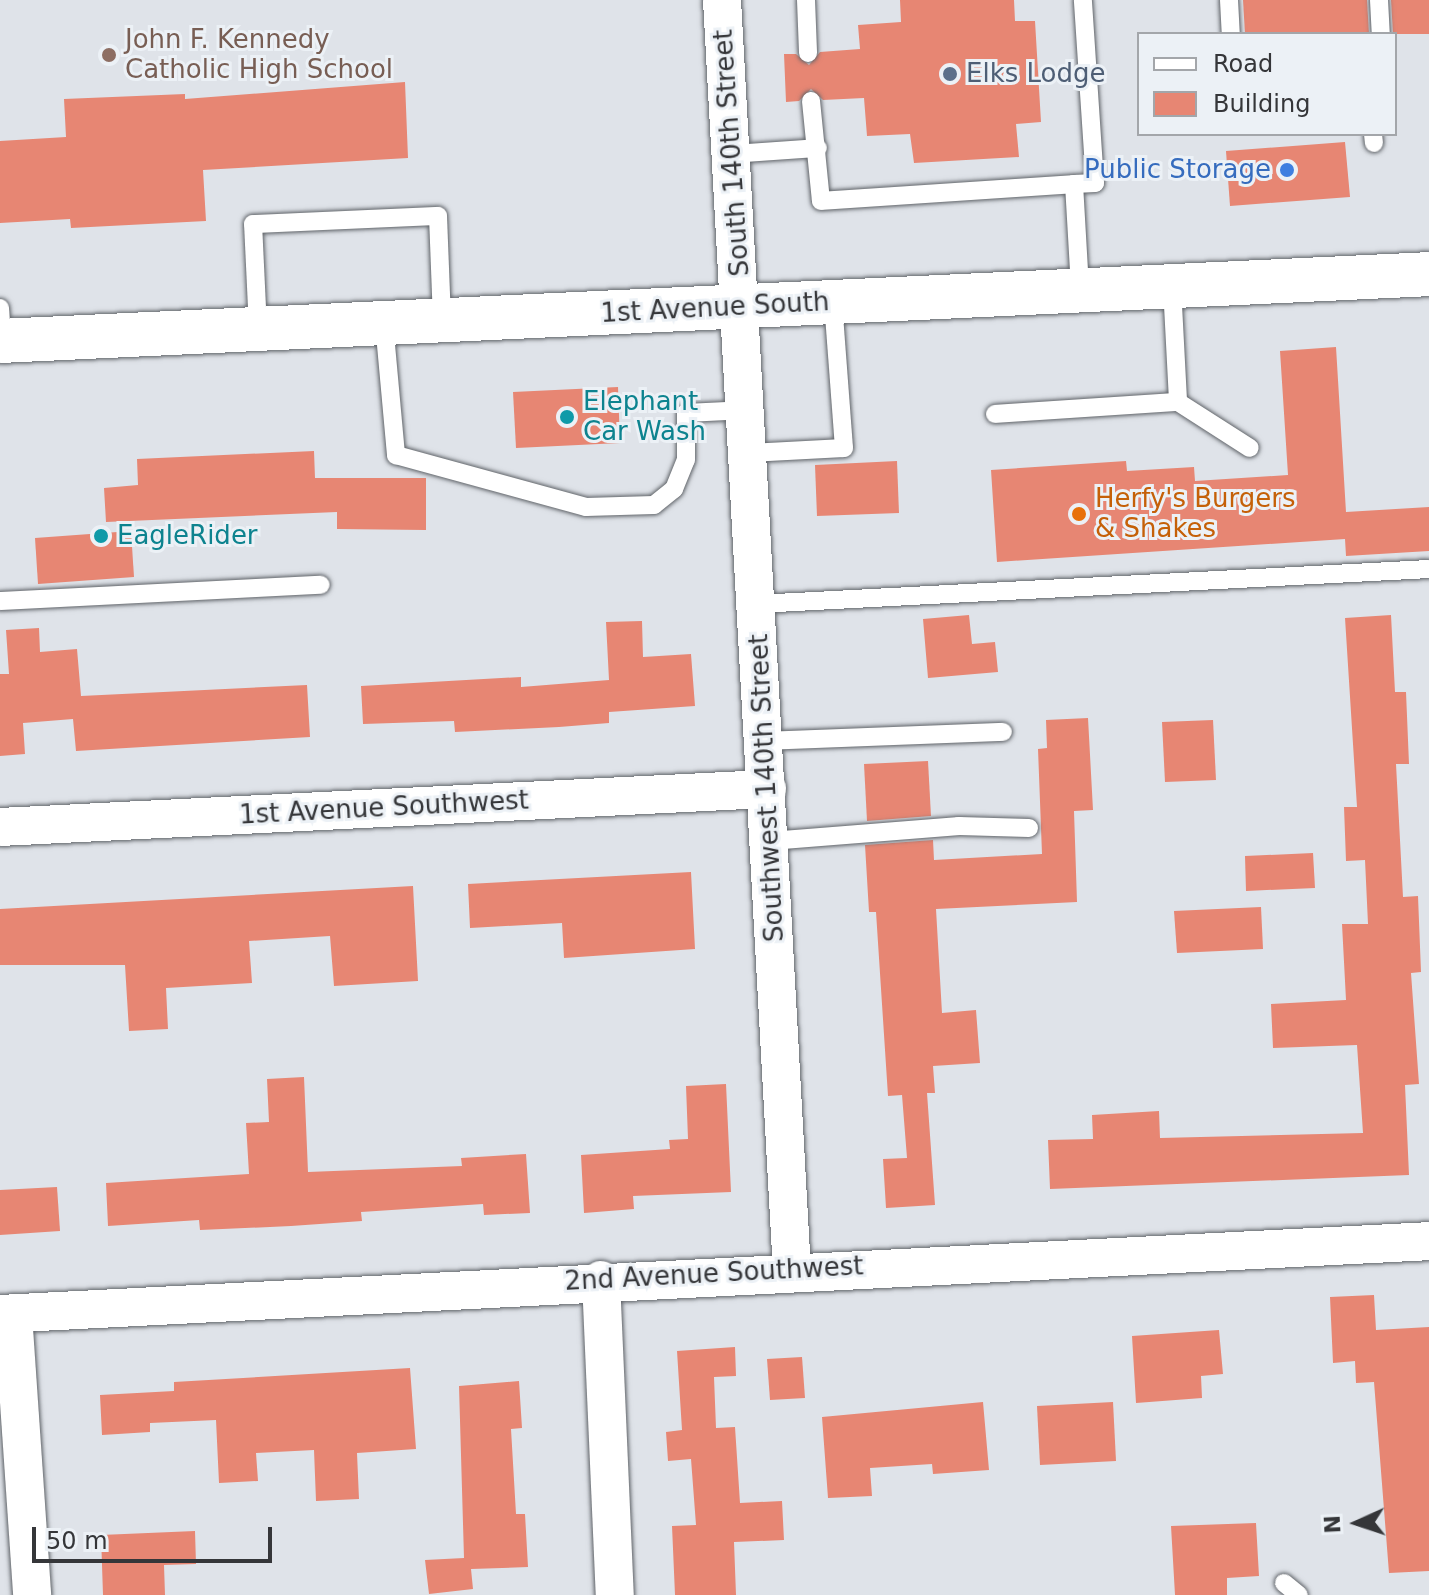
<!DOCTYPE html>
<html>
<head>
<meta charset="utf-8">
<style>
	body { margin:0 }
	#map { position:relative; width:1429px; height:1595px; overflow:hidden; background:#dfe3e9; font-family:"DejaVu Sans",sans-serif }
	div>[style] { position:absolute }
	.building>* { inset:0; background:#e78673 }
	.roads { filter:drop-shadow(0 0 2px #606469) drop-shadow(0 0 2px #606469) }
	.lane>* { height:18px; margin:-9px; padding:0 9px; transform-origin:9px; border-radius:9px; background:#fff }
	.street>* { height:38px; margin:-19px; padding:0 19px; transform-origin:19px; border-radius:19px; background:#fff }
	.secondary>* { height:44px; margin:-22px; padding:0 22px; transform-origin:22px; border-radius:22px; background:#fff }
	.dots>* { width:22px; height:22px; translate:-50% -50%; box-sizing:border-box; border:4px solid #ecf1f6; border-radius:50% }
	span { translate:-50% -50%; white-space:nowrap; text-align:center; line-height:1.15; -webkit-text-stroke:6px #ecf1f6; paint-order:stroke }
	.education-label { font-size:26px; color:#785e54 }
	.left { translate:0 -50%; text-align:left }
	.service-label { font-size:26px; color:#4e5e75 }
	.street-label { font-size:26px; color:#353639 }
	.shop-label { font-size:26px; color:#366cbe }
	.right { translate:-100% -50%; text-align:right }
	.culture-label { font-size:26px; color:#0d838f }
	.food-label { font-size:26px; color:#c56008 }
	.legend { position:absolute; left:1137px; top:32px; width:260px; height:104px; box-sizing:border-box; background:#ecf1f6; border:2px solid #a3a6aa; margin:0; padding:10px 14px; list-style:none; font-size:24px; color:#353639 }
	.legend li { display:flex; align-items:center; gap:16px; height:40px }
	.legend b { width:40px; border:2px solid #a3a6aa }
	.north { position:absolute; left:1317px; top:1483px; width:80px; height:80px; -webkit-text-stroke:6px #ecf1f6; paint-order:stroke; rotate:267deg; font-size:22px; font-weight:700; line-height:32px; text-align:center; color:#353639 }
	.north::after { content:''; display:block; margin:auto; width:28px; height:36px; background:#353639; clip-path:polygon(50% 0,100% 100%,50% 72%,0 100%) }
	.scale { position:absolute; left:32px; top:1527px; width:240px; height:36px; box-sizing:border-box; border:4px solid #353639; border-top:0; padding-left:10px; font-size:24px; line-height:28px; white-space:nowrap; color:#353639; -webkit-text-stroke:6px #ecf1f6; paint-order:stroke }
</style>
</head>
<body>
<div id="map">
	<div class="building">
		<div style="clip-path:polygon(900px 0,1014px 0,1015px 21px,1035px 21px,1041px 122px,1016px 124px,1019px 157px,914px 163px,910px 134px,867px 136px,864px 98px,823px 100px,811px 89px,799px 101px,786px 102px,784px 54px,796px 54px,809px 65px,820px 52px,860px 49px,858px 25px,901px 22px)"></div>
		<div style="clip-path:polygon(1243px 0,1367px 0,1369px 34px,1245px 34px)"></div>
		<div style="clip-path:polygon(1391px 0,1429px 0,1429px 34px,1393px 34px)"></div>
		<div style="clip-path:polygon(405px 82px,408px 158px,203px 170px,206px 221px,71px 228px,70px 219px,0 223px,0 141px,66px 137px,64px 99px,185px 94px,185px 99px)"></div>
		<div style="clip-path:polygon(1345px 142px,1350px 197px,1230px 206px,1226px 151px)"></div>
		<div style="clip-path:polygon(1336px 347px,1346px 512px,1429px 507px,1429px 551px,1346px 556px,1345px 539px,997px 562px,991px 470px,1126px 461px,1127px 471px,1194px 467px,1195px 481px,1288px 475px,1280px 351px)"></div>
		<div style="clip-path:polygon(618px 387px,620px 443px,516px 448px,513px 392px)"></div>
		<div style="clip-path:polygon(314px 451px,315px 478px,426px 478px,426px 530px,337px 529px,337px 512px,106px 522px,104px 488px,138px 485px,137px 459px)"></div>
		<div style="clip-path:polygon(897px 461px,899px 513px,817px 516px,815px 465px)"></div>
		<div style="clip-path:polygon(131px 531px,134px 577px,38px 584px,35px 538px)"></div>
		<div style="clip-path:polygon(969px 615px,972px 644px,995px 642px,998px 672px,928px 678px,923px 619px)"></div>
		<div style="clip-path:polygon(1391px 615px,1395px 692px,1406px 692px,1409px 764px,1396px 764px,1403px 897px,1418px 896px,1421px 972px,1411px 973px,1419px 1084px,1405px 1085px,1409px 1175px,1050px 1189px,1048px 1140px,1093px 1139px,1092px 1115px,1159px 1111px,1160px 1138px,1363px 1133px,1357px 1045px,1273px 1048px,1271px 1004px,1346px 1000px,1342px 924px,1368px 924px,1365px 860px,1346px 861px,1344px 807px,1357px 807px,1345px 618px)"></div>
		<div style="clip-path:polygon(642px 621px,643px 657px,691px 654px,695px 706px,609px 712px,609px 723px,559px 727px,455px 732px,454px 721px,363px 724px,361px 686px,521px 677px,521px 687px,609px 680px,606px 622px)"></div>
		<div style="clip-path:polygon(39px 628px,40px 652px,77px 649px,81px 696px,307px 685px,310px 737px,76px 751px,73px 719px,23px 723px,25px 754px,0 756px,0 674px,9px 674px,6px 630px)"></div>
		<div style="clip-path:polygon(1088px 718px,1093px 810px,1074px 811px,1077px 902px,936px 909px,942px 1013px,976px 1010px,980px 1063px,933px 1066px,935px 1093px,927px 1093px,935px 1205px,886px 1208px,883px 1159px,907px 1158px,902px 1095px,888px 1096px,876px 912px,869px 912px,865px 845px,933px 840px,934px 860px,1042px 854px,1038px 749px,1047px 748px,1046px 720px)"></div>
		<div style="clip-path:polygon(1213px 720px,1216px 780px,1165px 782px,1162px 722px)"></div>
		<div style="clip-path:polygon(928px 761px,931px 816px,867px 821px,864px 764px)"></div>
		<div style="clip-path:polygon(1313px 853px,1315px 888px,1246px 891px,1245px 856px)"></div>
		<div style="clip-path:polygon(691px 872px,695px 949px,564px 958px,562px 923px,470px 928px,468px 884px)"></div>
		<div style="clip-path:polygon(413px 886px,418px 981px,334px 986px,330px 936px,249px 941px,252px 983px,166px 988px,168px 1029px,129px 1031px,125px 965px,0 965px,0 909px)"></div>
		<div style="clip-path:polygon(1261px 907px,1263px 949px,1177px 953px,1174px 911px)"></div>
		<div style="clip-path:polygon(304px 1077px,308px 1172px,462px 1166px,461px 1158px,526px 1154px,530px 1213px,484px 1215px,483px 1204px,361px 1212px,362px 1221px,291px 1226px,200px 1230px,199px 1220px,108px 1226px,106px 1183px,249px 1174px,246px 1123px,269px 1122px,267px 1079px)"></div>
		<div style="clip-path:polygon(726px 1084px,731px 1192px,633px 1196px,634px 1209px,584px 1213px,581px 1155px,670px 1149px,669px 1140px,688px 1139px,686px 1086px)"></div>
		<div style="clip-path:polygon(57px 1187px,60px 1231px,0 1235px,0 1190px)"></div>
		<div style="clip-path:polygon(1374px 1295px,1376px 1330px,1429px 1327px,1429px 1571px,1389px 1573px,1374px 1382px,1356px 1383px,1355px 1361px,1333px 1363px,1330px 1297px)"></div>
		<div style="clip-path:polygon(1219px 1330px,1223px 1374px,1201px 1376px,1202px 1398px,1136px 1403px,1132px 1336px)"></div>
		<div style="clip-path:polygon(735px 1347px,736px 1376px,714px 1377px,716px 1428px,735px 1427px,740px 1503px,782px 1501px,784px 1540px,734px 1542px,736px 1595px,675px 1595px,672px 1526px,696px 1525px,691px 1459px,668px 1461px,666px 1432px,682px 1430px,677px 1351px)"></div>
		<div style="clip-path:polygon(802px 1357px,805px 1398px,770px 1400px,767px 1359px)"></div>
		<div style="clip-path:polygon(410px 1368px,416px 1449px,357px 1453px,359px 1499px,316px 1501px,314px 1450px,256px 1453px,258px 1481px,219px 1483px,216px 1420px,150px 1423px,150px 1432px,102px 1435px,100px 1395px,174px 1391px,174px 1382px)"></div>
		<div style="clip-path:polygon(519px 1381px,522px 1428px,511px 1429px,516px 1514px,525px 1514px,528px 1567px,471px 1569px,473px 1589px,429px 1594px,425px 1560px,464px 1558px,459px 1386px)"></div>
		<div style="clip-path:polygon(983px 1402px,989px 1470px,933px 1474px,932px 1464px,870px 1468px,872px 1496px,828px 1498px,822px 1417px)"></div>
		<div style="clip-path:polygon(1113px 1402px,1116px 1461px,1040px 1465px,1037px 1406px)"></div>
		<div style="clip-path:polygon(1256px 1523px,1259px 1576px,1227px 1578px,1227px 1595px,1175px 1595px,1171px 1526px)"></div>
		<div style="clip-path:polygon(195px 1531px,196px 1564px,164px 1565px,165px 1595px,103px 1595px,101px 1535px)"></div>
	</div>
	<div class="roads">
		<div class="lane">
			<div style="left:806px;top:0;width:53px;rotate:87.8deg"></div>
			<div style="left:1229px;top:0;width:34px;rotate:87deg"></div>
			<div style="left:1379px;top:0;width:34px;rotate:87deg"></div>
			<div style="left:811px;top:101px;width:100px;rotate:84.3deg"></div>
			<div style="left:821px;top:201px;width:254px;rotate:-3.8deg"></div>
			<div style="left:1074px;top:184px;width:105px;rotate:86.7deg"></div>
			<div style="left:1373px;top:134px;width:9px;rotate:84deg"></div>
			<div style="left:732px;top:154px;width:86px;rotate:-4deg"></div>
			<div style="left:1074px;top:184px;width:21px;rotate:-3deg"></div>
			<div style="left:1095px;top:183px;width:183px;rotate:-93.8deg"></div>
			<div style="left:1172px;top:286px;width:116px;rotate:87deg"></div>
			<div style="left:1178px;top:402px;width:85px;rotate:32.6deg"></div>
			<div style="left:0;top:308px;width:32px;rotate:86deg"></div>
			<div style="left:384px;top:323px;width:133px;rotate:84.8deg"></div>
			<div style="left:396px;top:455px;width:197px;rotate:15.3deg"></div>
			<div style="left:586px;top:507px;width:68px;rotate:-1.7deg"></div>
			<div style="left:654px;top:505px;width:26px;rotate:-39deg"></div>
			<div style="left:674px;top:489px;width:31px;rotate:-68deg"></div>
			<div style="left:686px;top:460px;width:47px;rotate:-90deg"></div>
			<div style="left:686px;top:413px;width:61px;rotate:-2.8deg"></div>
			<div style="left:258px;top:329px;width:105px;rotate:-92.7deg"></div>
			<div style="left:253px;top:224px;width:185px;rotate:-2.5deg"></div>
			<div style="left:438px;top:216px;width:104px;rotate:87.8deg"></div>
			<div style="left:995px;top:414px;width:183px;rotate:-3.8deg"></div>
			<div style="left:749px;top:453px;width:95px;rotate:-3deg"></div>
			<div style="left:844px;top:448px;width:145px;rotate:-94.3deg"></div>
			<div style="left:0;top:601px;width:321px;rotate:-2.9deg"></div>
			<div style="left:757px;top:604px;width:673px;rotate:-2.98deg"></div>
			<div style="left:765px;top:741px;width:238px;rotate:-2.2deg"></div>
			<div style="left:770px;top:841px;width:190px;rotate:-4.5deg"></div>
			<div style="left:959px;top:826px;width:70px;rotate:1.6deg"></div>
			<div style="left:1284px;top:1583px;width:19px;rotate:39deg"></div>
		</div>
		<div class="street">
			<div style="left:722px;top:0;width:1272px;rotate:86.85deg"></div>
			<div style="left:0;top:827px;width:768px;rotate:-2.84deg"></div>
			<div style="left:601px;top:1280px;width:315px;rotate:87.5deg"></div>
			<div style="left:0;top:1314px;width:1431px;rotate:-2.92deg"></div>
			<div style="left:13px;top:1314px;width:282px;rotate:86.1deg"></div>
		</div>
		<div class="secondary">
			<div style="left:0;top:341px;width:1431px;rotate:-2.68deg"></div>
		</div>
	</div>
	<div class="dots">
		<div style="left:109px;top:55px;background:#8d6e63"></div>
		<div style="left:950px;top:74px;background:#5c6f8a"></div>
		<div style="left:1287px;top:170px;background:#3f7fe0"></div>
		<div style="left:567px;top:417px;background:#0f9aa8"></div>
		<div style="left:1079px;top:514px;background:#e8710a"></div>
		<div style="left:101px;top:536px;background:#0f9aa8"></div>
	</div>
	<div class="education-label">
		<span class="left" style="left:125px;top:55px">John F. Kennedy<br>Catholic High School</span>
	</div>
	<div class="service-label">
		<span class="left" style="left:966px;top:74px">Elks Lodge</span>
	</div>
	<div class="street-label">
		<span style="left:732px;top:153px;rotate:-94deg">South 140th Street</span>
		<span style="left:715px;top:308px;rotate:-3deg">1st Avenue South</span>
		<span style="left:767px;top:788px;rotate:-93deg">Southwest 140th Street</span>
		<span style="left:384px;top:808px;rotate:-3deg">1st Avenue Southwest</span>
		<span style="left:714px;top:1274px;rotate:-3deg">2nd Avenue Southwest</span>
	</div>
	<div class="shop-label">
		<span class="right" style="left:1271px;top:170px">Public Storage</span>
	</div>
	<div class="culture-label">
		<span class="left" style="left:583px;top:417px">Elephant<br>Car Wash</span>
		<span class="left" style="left:117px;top:536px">EagleRider</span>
	</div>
	<div class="food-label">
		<span class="left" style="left:1095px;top:514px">Herfy's Burgers<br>&amp; Shakes</span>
	</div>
	<ul class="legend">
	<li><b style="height:10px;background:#fff"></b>Road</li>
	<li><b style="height:22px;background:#e78673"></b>Building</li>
	</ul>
	<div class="north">N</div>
	<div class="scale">50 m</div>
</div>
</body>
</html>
